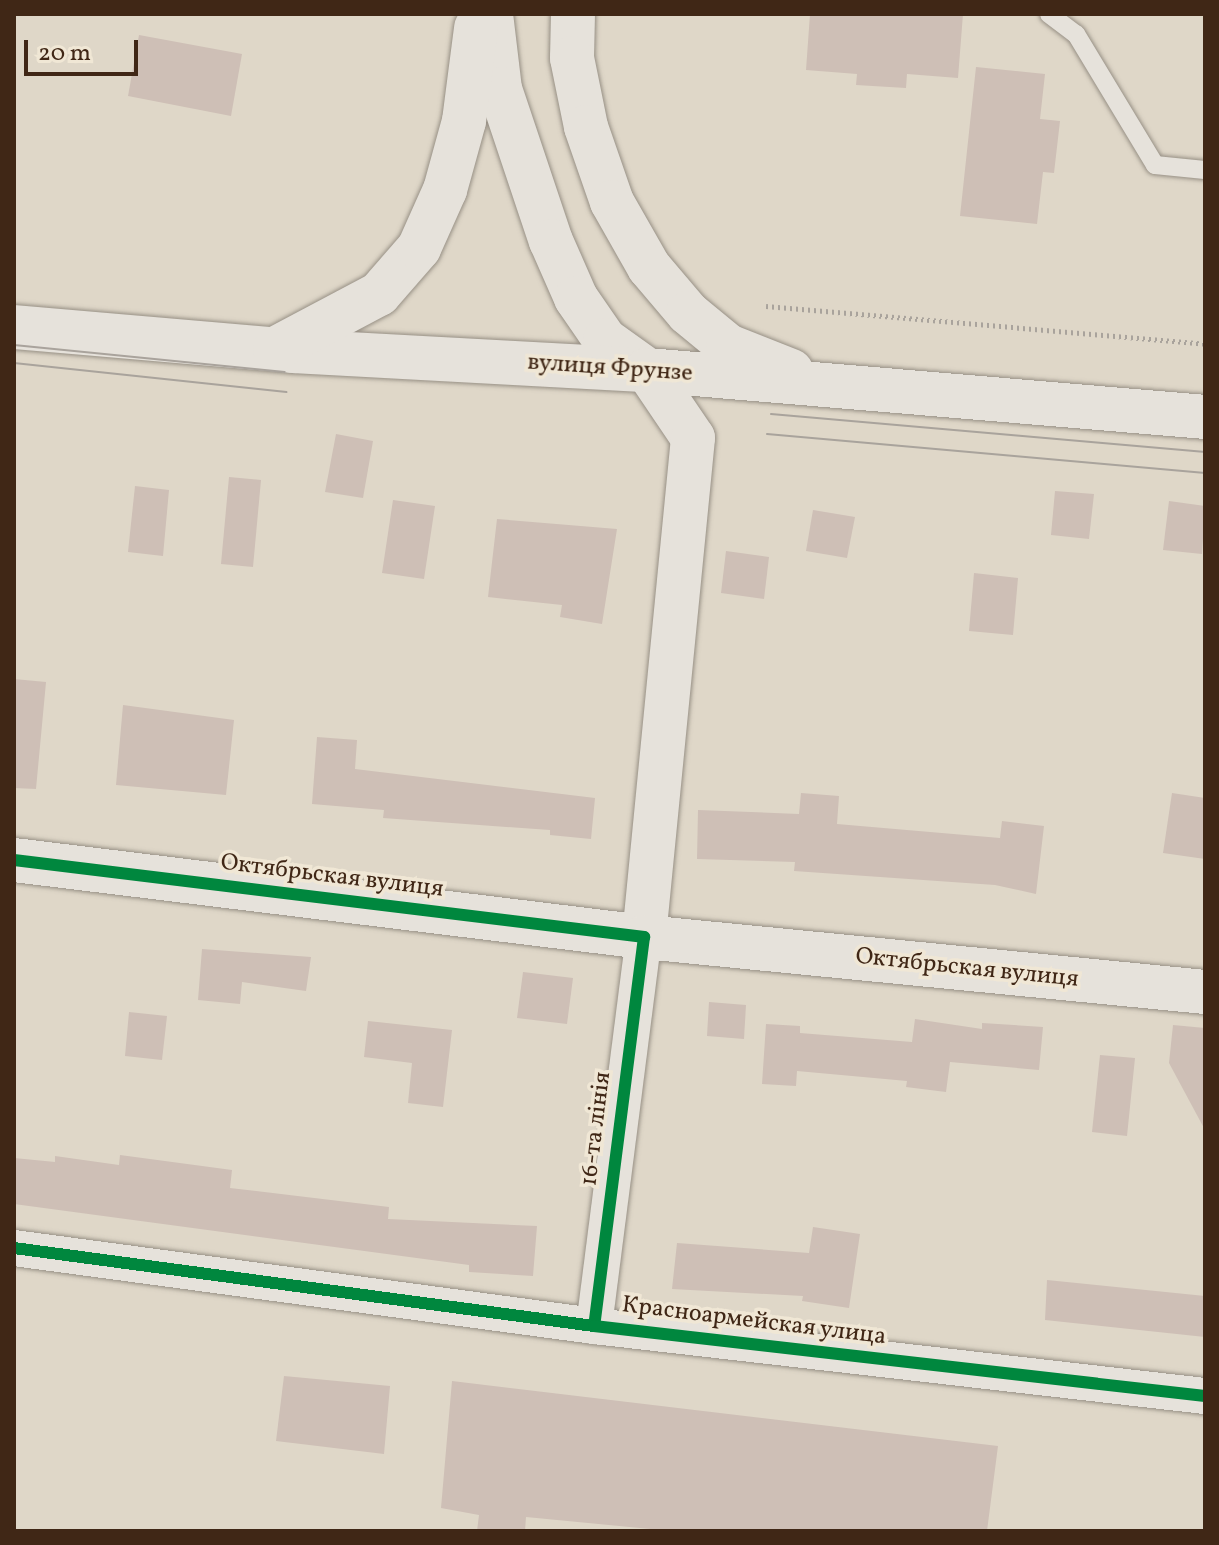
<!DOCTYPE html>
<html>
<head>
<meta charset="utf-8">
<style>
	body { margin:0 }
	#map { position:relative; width:1219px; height:1545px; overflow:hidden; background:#dfd7c8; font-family:Vollkorn,serif }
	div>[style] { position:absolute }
	.building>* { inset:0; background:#cebfb6 }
	.path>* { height:5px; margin-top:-2.5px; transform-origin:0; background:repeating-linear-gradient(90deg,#a9a39c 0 2px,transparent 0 6px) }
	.roads { filter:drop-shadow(0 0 2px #979085) drop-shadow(0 0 2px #979085) }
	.lane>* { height:18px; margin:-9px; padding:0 9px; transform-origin:9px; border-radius:9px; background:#e6e2db }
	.street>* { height:36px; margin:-18px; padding:0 18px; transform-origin:18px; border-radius:18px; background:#e6e2db }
	.secondary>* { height:44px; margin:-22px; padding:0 22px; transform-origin:22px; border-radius:22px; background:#e6e2db }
	.tram>* { height:2px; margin:-1px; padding:0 1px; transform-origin:1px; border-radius:1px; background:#a9a39c }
	.cycleway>* { height:12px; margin:-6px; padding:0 6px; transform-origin:6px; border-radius:6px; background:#00873e }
	span { translate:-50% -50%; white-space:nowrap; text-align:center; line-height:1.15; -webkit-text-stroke:7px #f0e7d5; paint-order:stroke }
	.street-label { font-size:24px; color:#402716 }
	.frame { position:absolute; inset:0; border:16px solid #402716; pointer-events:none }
	.scale { position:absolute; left:24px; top:40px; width:114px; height:36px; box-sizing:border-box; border:4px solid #402716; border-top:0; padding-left:10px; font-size:24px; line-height:28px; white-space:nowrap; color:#402716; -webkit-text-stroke:6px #f0e7d5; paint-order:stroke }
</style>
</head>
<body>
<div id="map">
	<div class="building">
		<div style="clip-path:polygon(810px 14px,963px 14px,958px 78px,907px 74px,906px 88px,856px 85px,857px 74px,806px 70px)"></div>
		<div style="clip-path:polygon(139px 35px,242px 54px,231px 116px,128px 96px)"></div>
		<div style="clip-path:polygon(976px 67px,1045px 74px,1040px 119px,1060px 121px,1054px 173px,1043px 172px,1037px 224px,960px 216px)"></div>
		<div style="clip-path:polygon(336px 434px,373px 441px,363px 498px,325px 492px)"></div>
		<div style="clip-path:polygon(229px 477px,261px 480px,253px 567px,221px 564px)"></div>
		<div style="clip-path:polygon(135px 486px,169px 490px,163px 556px,128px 552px)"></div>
		<div style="clip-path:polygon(1055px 491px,1094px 494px,1089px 539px,1051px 535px)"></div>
		<div style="clip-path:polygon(393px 500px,435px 506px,424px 579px,382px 573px)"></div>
		<div style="clip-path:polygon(1169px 501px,1205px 506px,1202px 554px,1163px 550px)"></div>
		<div style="clip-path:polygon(813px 510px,855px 517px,847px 558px,806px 551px)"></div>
		<div style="clip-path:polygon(497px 519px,617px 529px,602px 624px,560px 617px,562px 605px,488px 597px)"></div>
		<div style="clip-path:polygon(726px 551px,769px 557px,764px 599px,721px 593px)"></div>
		<div style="clip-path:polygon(974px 573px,1018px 578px,1013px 635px,969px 631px)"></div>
		<div style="clip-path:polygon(14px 679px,46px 682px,36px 789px,14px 788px)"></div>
		<div style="clip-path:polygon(123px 705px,234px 720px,226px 795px,116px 785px)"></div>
		<div style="clip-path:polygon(317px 737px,357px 740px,355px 769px,595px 798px,591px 839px,550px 835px,550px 830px,383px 818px,384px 810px,312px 804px)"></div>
		<div style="clip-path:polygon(801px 793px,839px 796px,837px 824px,1000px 838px,1002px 821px,1044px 826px,1036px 894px,995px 885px,794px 871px,795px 862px,697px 859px,698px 810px,799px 814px)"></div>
		<div style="clip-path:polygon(1172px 793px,1205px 798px,1205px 859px,1163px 853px)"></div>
		<div style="clip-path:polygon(202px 949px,311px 957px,306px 991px,242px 982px,240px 1004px,198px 1000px)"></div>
		<div style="clip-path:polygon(523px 972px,573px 978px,567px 1024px,517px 1018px)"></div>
		<div style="clip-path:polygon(709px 1002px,746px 1005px,744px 1039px,707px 1036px)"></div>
		<div style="clip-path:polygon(129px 1012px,167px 1016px,162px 1060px,125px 1056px)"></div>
		<div style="clip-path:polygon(915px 1019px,982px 1029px,982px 1023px,1043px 1027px,1039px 1070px,950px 1062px,946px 1092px,906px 1087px,907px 1081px,797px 1071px,796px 1086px,762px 1084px,766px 1024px,800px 1026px,800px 1033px,912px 1042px)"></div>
		<div style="clip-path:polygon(368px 1021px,452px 1030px,443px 1107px,408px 1103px,412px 1063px,364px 1057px)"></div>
		<div style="clip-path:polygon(1173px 1025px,1205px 1028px,1205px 1130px,1169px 1063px)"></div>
		<div style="clip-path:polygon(1100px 1055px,1135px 1058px,1127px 1136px,1092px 1132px)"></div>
		<div style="clip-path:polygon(120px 1155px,232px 1170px,230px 1188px,389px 1207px,388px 1219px,537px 1226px,533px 1276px,469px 1272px,469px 1265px,14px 1204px,14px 1158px,55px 1162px,55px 1156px,119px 1165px)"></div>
		<div style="clip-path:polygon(813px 1227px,860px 1234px,849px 1308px,802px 1301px,803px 1296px,672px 1289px,677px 1243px,809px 1253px)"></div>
		<div style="clip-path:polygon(1047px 1280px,1205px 1296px,1205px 1337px,1045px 1320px)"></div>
		<div style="clip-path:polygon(284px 1376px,390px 1386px,384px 1454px,276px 1441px)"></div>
		<div style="clip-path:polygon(452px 1381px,998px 1446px,987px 1531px,671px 1531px,526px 1517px,525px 1531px,477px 1531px,479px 1515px,441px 1508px)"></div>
	</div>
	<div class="path">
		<div style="left:766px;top:306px;width:441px;rotate:4.9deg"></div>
	</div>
	<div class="roads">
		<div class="lane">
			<div style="left:1049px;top:14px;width:34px;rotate:37deg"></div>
			<div style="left:1076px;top:34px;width:153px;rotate:58.9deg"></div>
			<div style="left:1155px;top:165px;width:50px;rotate:5.7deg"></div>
		</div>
		<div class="street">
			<div style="left:14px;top:1248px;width:585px;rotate:7.66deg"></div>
			<div style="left:594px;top:1326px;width:615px;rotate:6.54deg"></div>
			<div style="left:594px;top:1326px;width:392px;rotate:-82.7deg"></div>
		</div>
		<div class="secondary">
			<div style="left:491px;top:14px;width:76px;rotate:83.2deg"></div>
			<div style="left:500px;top:89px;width:160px;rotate:71.5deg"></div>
			<div style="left:551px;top:241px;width:62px;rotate:66.3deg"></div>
			<div style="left:576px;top:298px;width:51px;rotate:55.4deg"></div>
			<div style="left:605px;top:340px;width:52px;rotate:35.5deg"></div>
			<div style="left:647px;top:370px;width:82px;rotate:55.9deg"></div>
			<div style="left:693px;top:438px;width:501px;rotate:95.61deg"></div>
			<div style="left:573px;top:14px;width:44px;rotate:91.3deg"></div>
			<div style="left:572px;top:58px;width:70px;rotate:78.5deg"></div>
			<div style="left:586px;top:127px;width:79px;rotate:70.9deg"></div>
			<div style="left:612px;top:202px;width:75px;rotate:60.4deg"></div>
			<div style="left:649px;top:267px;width:60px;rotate:49.7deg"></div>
			<div style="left:688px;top:313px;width:52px;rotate:39.5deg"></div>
			<div style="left:728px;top:346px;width:68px;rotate:21.6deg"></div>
			<div style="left:14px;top:327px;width:280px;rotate:4.9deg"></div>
			<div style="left:293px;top:351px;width:355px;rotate:3.1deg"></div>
			<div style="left:647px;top:370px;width:560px;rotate:4.81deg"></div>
			<div style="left:275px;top:349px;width:118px;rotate:-27.9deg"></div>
			<div style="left:379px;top:294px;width:61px;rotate:-49deg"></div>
			<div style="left:419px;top:248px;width:64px;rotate:-65.9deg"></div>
			<div style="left:445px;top:190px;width:72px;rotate:-74.6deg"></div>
			<div style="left:464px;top:121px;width:94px;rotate:-82.6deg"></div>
			<div style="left:14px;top:860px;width:635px;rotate:6.97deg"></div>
			<div style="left:644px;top:937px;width:564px;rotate:5.6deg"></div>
		</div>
	</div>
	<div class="tram">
		<div style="left:14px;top:345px;width:272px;rotate:5.7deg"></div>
		<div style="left:14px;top:363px;width:274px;rotate:6.1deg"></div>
		<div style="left:771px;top:414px;width:436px;rotate:5deg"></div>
		<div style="left:767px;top:434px;width:440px;rotate:5.1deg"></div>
	</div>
	<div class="cycleway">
		<div style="left:14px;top:860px;width:635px;rotate:6.97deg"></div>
		<div style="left:644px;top:937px;width:392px;rotate:97.3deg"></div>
		<div style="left:14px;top:1248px;width:585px;rotate:7.66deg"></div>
		<div style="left:594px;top:1326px;width:615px;rotate:6.54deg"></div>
	</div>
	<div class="street-label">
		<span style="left:610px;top:369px;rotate:4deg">вулиця Фрунзе</span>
		<span style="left:332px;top:877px;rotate:7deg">Октябрьская вулиця</span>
		<span style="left:967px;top:969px;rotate:6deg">Октябрьская вулиця</span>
		<span style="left:597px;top:1129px;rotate:-83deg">16-та лінія</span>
		<span style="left:754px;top:1322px;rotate:7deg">Красноармейская улица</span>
	</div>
	<div class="frame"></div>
	<div class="scale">20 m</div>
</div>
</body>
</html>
